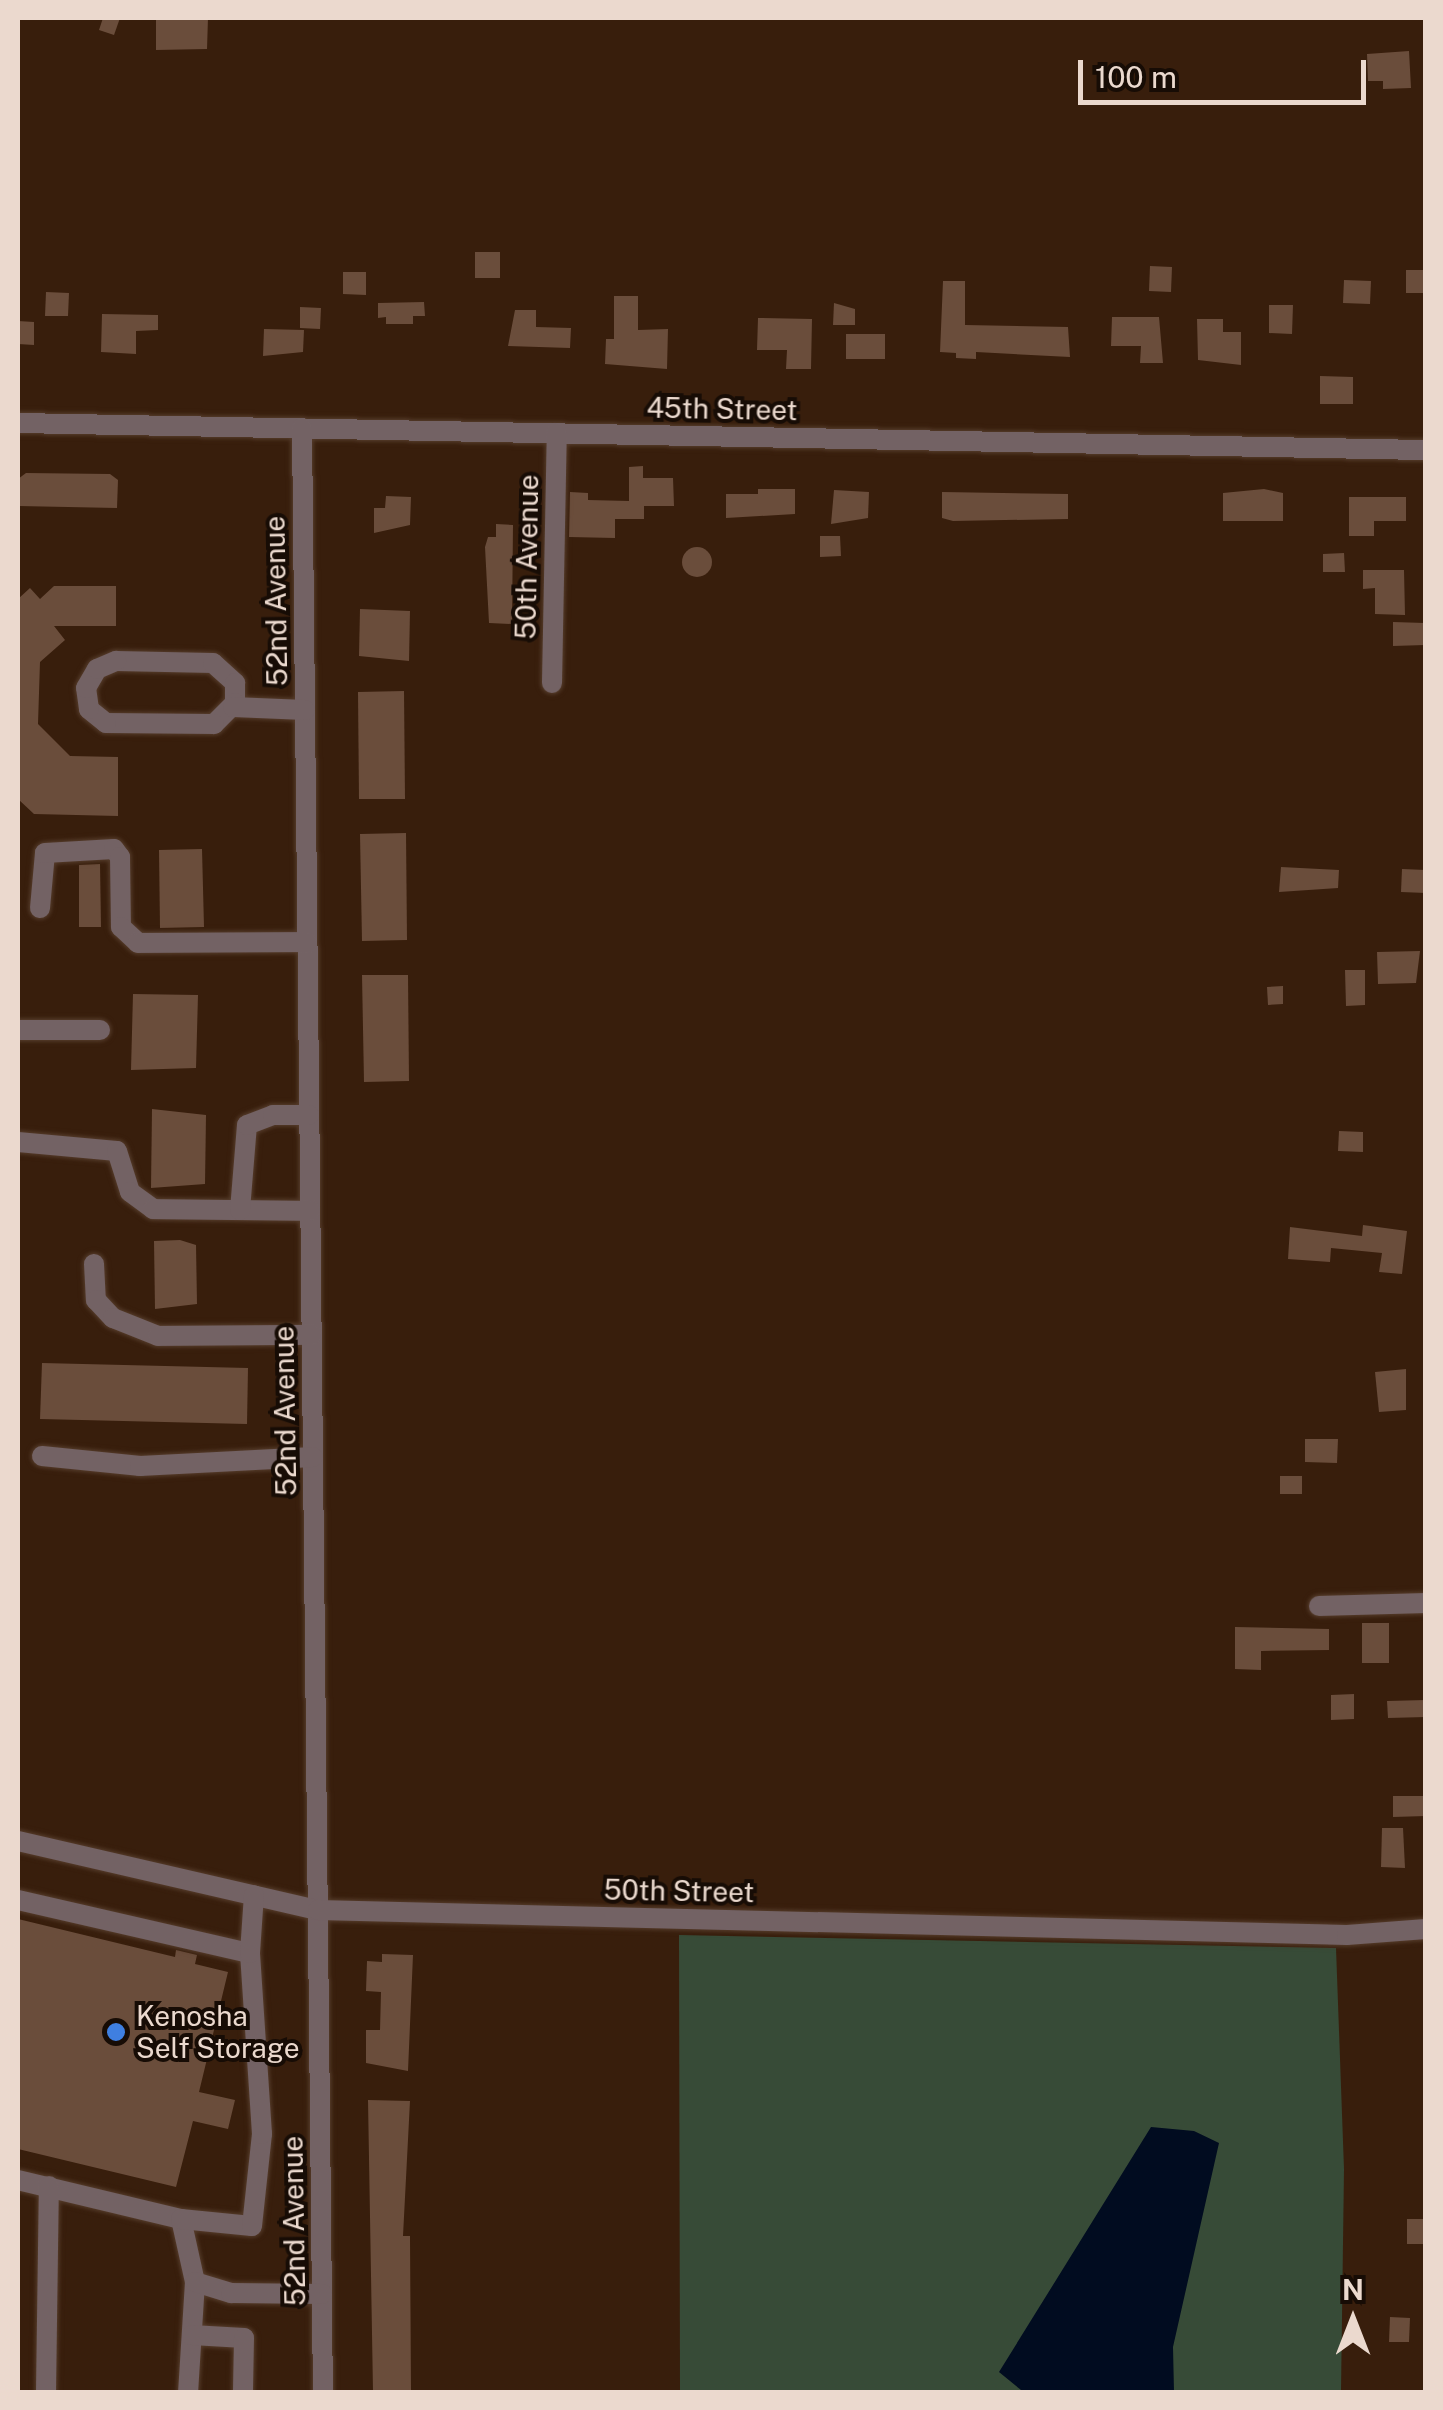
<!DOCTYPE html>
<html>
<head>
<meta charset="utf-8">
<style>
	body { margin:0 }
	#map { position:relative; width:1443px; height:2410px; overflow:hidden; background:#381e0c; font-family:"Public Sans",sans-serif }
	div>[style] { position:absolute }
	.green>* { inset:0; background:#374b37 }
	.water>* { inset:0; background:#010c20 }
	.building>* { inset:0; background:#6a4d3b }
	.round { border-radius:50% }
	.roads { filter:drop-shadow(0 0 2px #553c2b) drop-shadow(0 0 2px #553c2b) }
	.minor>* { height:20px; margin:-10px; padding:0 10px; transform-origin:10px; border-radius:10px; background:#736264 }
	.dots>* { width:28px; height:28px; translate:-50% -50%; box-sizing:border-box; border:5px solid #170c05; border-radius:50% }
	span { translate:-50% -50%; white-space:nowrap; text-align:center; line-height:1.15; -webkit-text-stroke:8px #170c05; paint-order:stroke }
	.street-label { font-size:28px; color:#ebd9ce }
	.poi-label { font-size:28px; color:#ebd9ce }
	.left { translate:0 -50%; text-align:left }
	.frame { position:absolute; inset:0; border:20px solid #ebd9ce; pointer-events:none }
	.north { position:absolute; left:1303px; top:2270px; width:100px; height:100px; -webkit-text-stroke:8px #170c05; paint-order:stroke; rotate:0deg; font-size:28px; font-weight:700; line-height:40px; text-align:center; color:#ebd9ce }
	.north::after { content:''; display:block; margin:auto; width:35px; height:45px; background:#ebd9ce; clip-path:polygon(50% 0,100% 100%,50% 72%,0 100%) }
	.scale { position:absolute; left:1078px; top:60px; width:288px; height:45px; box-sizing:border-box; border:5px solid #ebd9ce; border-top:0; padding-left:12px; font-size:30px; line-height:35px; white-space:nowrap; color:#ebd9ce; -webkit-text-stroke:8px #170c05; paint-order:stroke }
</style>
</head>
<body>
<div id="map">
	<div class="green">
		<div style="clip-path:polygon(679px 1935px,1336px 1948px,1344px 2169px,1341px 2392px,680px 2392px)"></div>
	</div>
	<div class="water">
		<div style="clip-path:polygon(1151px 2127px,1194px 2131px,1219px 2143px,1173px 2347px,1174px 2392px,1021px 2390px,999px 2372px)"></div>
	</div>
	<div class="building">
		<div style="clip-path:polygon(103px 18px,120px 18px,114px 35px,99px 30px)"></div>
		<div style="clip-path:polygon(156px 18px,208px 18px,207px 49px,156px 50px)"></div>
		<div style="clip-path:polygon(1409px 51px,1411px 88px,1383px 89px,1383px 81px,1368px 81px,1367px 54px)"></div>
		<div style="clip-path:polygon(475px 252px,500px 252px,500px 278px,475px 278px)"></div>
		<div style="clip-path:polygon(1150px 266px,1172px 267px,1171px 292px,1149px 291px)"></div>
		<div style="clip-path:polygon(1406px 270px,1426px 270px,1426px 293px,1406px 293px)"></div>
		<div style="clip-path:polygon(343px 272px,366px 272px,366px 295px,343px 294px)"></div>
		<div style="clip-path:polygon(1344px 280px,1371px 281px,1370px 304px,1343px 303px)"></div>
		<div style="clip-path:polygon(943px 281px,965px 281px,965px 325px,1068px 327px,1070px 357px,976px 352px,976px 359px,956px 358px,956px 353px,940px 352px)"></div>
		<div style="clip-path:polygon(46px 292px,69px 293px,68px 316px,45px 316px)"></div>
		<div style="clip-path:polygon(614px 296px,638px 296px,638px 330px,668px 329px,667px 369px,605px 364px,606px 339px,614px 339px)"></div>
		<div style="clip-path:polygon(424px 302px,425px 316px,413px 316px,413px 324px,386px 324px,386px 317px,378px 318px,378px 303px)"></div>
		<div style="clip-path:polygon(834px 303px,855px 309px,855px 325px,833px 325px)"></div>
		<div style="clip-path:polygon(1269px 305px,1293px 305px,1292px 334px,1269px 333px)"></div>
		<div style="clip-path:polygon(300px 307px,321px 308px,320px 329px,300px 328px)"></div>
		<div style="clip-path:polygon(515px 310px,536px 310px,536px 327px,571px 328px,570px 348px,508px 346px)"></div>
		<div style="clip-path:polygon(102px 314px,158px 315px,158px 330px,136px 331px,136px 354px,101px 352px)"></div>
		<div style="clip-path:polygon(1112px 317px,1159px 317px,1163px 363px,1140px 363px,1141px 346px,1111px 346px)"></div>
		<div style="clip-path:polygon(758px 318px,812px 319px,811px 369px,786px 369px,787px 350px,757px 350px)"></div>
		<div style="clip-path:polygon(1197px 319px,1223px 319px,1223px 332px,1241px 332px,1241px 365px,1198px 360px)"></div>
		<div style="clip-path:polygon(18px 321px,34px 322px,34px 345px,18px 344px)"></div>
		<div style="clip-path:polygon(264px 329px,304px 330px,303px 352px,263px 356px)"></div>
		<div style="clip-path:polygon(846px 334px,885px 334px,885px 359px,846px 359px)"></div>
		<div style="clip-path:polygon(1320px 376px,1353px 377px,1353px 404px,1320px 404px)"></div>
		<div style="clip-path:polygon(643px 466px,643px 478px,673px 478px,674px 506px,644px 506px,644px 519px,615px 519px,615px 538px,569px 537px,570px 492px,588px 493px,588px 500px,629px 501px,629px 467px)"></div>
		<div style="clip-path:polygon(26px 473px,110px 474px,118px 480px,117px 508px,18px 506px,18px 479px)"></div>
		<div style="clip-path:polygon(758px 489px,795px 489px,795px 514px,726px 518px,726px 494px,758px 494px)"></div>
		<div style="clip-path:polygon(1264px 489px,1283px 493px,1283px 521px,1223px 521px,1223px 493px)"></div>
		<div style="clip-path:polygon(834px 490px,869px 492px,868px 518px,831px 524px)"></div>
		<div style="clip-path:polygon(942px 492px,1068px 494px,1068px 519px,953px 521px,942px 518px)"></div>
		<div style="clip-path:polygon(386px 496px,411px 497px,410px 525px,374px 533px,374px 508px,385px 508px)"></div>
		<div style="clip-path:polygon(1349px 497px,1406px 497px,1406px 521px,1374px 521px,1374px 536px,1349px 536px)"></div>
		<div style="clip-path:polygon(496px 524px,513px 525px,512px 624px,489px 623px,485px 547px,488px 537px,496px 537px)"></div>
		<div style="clip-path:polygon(820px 536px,840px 536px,841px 556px,820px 557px)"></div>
		<div class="round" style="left:682px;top:547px;width:30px;height:30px"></div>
		<div style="clip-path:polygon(1344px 553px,1345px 572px,1323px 572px,1323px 554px)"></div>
		<div style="clip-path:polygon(1363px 570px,1404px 570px,1405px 615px,1375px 614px,1375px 588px,1363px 589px)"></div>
		<div style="clip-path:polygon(54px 586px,116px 586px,116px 626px,54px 626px,65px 640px,40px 662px,38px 724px,70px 756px,118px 757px,118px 816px,34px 814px,18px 799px,18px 599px,30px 588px,40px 599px)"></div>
		<div style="clip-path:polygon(360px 609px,410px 611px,409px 661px,359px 656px)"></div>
		<div style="clip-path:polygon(1393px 622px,1425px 623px,1425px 645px,1393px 646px)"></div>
		<div style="clip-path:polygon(404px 691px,405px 799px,359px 799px,358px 692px)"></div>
		<div style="clip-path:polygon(406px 833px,407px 940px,362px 941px,360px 834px)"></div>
		<div style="clip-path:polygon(202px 849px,204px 927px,160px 928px,159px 850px)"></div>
		<div style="clip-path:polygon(100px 864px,101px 927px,79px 927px,79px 865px)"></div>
		<div style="clip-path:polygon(1281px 867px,1339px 870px,1338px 888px,1279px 892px)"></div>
		<div style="clip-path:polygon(1402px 869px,1426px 870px,1426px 893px,1401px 892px)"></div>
		<div style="clip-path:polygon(1420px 951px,1416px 983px,1378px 984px,1377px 952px)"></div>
		<div style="clip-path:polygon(1345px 970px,1365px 970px,1365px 1005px,1346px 1006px)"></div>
		<div style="clip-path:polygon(362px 975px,408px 975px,409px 1081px,364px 1082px)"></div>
		<div style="clip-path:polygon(1283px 986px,1283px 1004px,1268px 1005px,1267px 987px)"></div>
		<div style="clip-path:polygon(133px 994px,198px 995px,196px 1068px,131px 1070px)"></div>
		<div style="clip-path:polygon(152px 1109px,206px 1115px,205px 1184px,151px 1188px)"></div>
		<div style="clip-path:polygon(1339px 1131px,1363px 1132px,1363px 1152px,1338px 1151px)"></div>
		<div style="clip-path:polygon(1363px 1225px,1407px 1231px,1402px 1274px,1379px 1272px,1382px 1253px,1331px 1248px,1330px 1262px,1288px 1259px,1290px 1227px,1362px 1236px)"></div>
		<div style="clip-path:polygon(180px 1240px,196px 1245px,197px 1304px,155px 1309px,154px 1241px)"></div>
		<div style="clip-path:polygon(42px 1363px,248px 1368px,247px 1424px,40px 1419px)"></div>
		<div style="clip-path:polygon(1406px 1369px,1406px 1410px,1379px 1412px,1375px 1372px)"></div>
		<div style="clip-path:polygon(1305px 1439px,1338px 1439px,1337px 1463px,1305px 1462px)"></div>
		<div style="clip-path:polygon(1280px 1476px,1302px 1476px,1302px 1494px,1280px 1494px)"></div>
		<div style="clip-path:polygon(1362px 1623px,1389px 1623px,1389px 1663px,1362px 1663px)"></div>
		<div style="clip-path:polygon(1235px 1627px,1329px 1629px,1329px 1650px,1261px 1651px,1261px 1670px,1235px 1669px)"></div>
		<div style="clip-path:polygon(1354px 1694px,1354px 1719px,1331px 1720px,1331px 1695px)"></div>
		<div style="clip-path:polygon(1426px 1700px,1426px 1717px,1388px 1718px,1387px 1701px)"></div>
		<div style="clip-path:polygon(1393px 1796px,1426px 1796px,1426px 1816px,1393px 1817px)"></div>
		<div style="clip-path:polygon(1382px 1828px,1403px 1828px,1405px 1868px,1381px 1867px)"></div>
		<div style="clip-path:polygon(18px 1919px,175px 1957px,176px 1950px,197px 1955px,195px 1964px,228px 1972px,199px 2092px,235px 2100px,228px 2129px,193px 2121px,176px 2187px,18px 2149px)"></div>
		<div style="clip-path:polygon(382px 1954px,413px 1955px,408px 2071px,366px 2063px,366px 2030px,380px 2030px,381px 1992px,366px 1991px,367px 1961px,382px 1962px)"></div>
		<div style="clip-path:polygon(368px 2100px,410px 2101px,403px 2236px,410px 2236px,411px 2392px,373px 2392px)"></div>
		<div style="clip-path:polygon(1407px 2219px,1426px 2219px,1426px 2244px,1407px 2244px)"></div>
		<div style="clip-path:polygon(1390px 2317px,1410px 2318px,1409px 2342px,1389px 2342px)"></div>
	</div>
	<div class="roads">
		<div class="minor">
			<div style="left:18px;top:423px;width:1408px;rotate:1.1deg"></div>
			<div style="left:302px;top:428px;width:1964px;rotate:89.39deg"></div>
			<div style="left:116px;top:661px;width:97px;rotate:1.2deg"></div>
			<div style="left:213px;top:663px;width:30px;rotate:42deg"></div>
			<div style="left:235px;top:683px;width:20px;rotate:90deg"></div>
			<div style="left:235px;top:703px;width:30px;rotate:135deg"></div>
			<div style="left:214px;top:724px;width:108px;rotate:-179.5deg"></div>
			<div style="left:106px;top:723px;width:22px;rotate:-141deg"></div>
			<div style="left:89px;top:709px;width:21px;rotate:-98deg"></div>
			<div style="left:86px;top:688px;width:22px;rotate:-60deg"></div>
			<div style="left:97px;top:669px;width:21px;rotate:-23deg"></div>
			<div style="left:552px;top:683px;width:250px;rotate:-88.9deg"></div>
			<div style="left:233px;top:707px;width:72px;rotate:2.4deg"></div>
			<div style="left:40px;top:908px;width:55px;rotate:-84.8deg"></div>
			<div style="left:45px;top:853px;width:69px;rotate:-3.3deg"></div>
			<div style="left:114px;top:849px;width:10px;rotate:53deg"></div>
			<div style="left:120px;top:857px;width:70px;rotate:89.2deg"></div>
			<div style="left:121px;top:927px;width:23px;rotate:43deg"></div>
			<div style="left:138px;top:943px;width:169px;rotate:-0.3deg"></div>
			<div style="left:18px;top:1030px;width:82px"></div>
			<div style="left:18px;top:1142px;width:99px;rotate:5.2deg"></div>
			<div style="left:117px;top:1151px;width:43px;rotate:72.4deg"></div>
			<div style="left:130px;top:1192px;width:29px;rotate:36deg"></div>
			<div style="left:153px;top:1209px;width:157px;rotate:0.7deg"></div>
			<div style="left:240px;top:1210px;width:85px;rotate:-85.3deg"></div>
			<div style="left:247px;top:1125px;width:28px;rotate:-21deg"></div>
			<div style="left:273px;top:1115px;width:36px"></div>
			<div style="left:94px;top:1264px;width:36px;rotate:87deg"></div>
			<div style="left:96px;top:1300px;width:25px;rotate:47deg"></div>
			<div style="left:113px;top:1318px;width:48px;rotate:21.8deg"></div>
			<div style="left:158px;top:1336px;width:154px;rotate:-0.4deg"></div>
			<div style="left:42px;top:1456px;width:99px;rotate:5.8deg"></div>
			<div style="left:140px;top:1466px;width:173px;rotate:-3deg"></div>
			<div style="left:1319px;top:1606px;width:107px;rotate:-1.6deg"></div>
			<div style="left:18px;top:1841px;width:308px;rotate:13deg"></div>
			<div style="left:318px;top:1910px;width:1029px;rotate:1.39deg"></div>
			<div style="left:1347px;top:1935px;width:79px;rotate:-4.3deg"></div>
			<div style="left:18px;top:1900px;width:238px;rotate:12.9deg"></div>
			<div style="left:18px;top:2180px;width:168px;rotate:13.5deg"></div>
			<div style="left:181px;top:2219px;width:65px;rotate:77.5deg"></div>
			<div style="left:195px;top:2282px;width:110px;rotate:93.6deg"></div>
			<div style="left:181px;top:2219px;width:71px;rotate:5.6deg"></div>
			<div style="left:252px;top:2226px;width:93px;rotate:-83.8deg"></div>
			<div style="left:262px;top:2134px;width:181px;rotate:-93.8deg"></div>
			<div style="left:250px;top:1953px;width:58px;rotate:-86.1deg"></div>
			<div style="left:195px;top:2282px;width:38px;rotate:17deg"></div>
			<div style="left:231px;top:2293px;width:91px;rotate:0.6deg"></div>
			<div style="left:192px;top:2335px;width:52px;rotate:3.3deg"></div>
			<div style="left:244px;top:2338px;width:54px;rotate:91.1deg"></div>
			<div style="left:46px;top:2392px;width:206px;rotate:-89.2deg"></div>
		</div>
	</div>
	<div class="dots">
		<div style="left:116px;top:2032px;background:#3f7fe0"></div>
	</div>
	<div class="street-label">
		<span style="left:722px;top:409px;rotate:1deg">45th Street</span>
		<span style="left:527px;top:557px;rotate:-89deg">50th Avenue</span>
		<span style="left:276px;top:601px;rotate:-91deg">52nd Avenue</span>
		<span style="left:285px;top:1411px;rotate:-91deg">52nd Avenue</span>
		<span style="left:679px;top:1891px;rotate:1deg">50th Street</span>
		<span style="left:294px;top:2221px;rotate:-91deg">52nd Avenue</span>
	</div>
	<div class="poi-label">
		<span class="left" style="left:136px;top:2032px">Kenosha<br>Self Storage</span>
	</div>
	<div class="frame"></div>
	<div class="north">N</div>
	<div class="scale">100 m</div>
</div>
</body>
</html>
